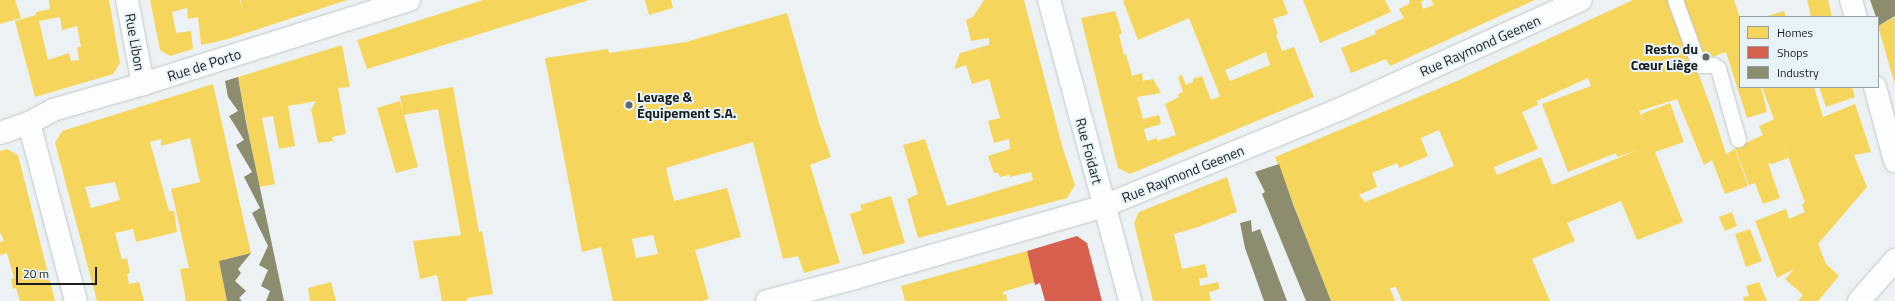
<!DOCTYPE html>
<html>
<head>
<meta charset="utf-8">
<style>
	body { margin:0 }
	#map { position:relative; width:1895px; height:301px; overflow:hidden; background:#ecf2f4; font-family:"Titillium Web",sans-serif }
	div>[style] { position:absolute }
	.homes>* { inset:0; background:#f6d55c }
	.shops>* { inset:0; background:#d6604d }
	.industry>* { inset:0; background:#8c8c6e }
	.roads { filter:drop-shadow(0 0 1px #c1c5c7) drop-shadow(0 0 1px #c1c5c7) }
	.service>* { height:15px; margin:-7.5px; padding:0 7.5px; transform-origin:7.5px; border-radius:7.5px; background:#fcfdfd }
	.minor>* { height:22px; margin:-11px; padding:0 11px; transform-origin:11px; border-radius:11px; background:#fcfdfd }
	.tertiary>* { height:22px; margin:-11px; padding:0 11px; transform-origin:11px; border-radius:11px; background:#fcfdfd }
	.dots>* { width:11px; height:11px; translate:-50% -50%; box-sizing:border-box; border:2px solid #e8f3f8; border-radius:50% }
	span { translate:-50% -50%; white-space:nowrap; text-align:center; line-height:1.15; -webkit-text-stroke:4px #e8f3f8; paint-order:stroke }
	.street-label { font-size:14px; color:#1a1e20 }
	.poi-label { font-size:14px; color:#1a1e20; font-weight:700 }
	.right { translate:-100% -50%; text-align:right }
	.left { translate:0 -50%; text-align:left }
	.legend { position:absolute; left:1739px; top:16px; width:140px; height:72px; box-sizing:border-box; background:#e8f3f8; border:1px solid #969ea2; margin:0; padding:5px 7px; list-style:none; font-size:12px; color:#1a1e20 }
	.legend li { display:flex; align-items:center; gap:8px; height:20px }
	.legend b { width:20px; border:1px solid #969ea2 }
	.scale { position:absolute; left:16px; top:267px; width:81px; height:18px; box-sizing:border-box; border:2px solid #1a1e20; border-top:0; padding-left:5px; font-size:12px; line-height:14px; white-space:nowrap; color:#1a1e20; -webkit-text-stroke:3px #e8f3f8; paint-order:stroke }
</style>
</head>
<body>
<div id="map">
	<div class="homes">
		<div style="clip-path:polygon(0 0,15px 0,21px 18px,0 24px)"></div>
		<div style="clip-path:polygon(evenodd,49px 0,109px 0,120px 63px,113px 74px,35px 97px,15px 21px,36px 15px,36px 12px,50px 9px,49px 0,60px 17px,62px 30px,77px 26px,81px 47px,77px 47px,79px 60px,71px 61px,69px 53px,48px 60px,39px 21px,60px 17px)"></div>
		<div style="clip-path:polygon(150px 0,240px 0,243px 12px,241px 0,347px 0,228px 39px,201px 45px,198px 17px,188px 19px,187px 8px,172px 12px,176px 33px,191px 31px,193px 49px,170px 56px,160px 50px)"></div>
		<div style="clip-path:polygon(483px 0,589px 0,367px 69px,357px 40px)"></div>
		<div style="clip-path:polygon(645px 0,671px 0,673px 8px,649px 15px)"></div>
		<div style="clip-path:polygon(984px 0,1024px 0,1063px 149px,1075px 185px,1067px 198px,918px 238px,907px 199px,918px 194px,903px 145px,925px 139px,947px 206px,1033px 180px,1031px 172px,1010px 177px,1009px 175px,1000px 177px,998px 173px,994px 173px,988px 156px,1010px 149px,1009px 139px,994px 143px,988px 121px,1000px 118px,989px 79px,972px 84px,966px 65px,954px 69px,960px 53px,989px 45px,989px 38px,971px 41px,966px 20px,973px 17px)"></div>
		<div style="clip-path:polygon(evenodd,1125px 0,1283px 0,1288px 14px,1273px 19px,1278px 34px,1276px 35px,1282px 51px,1294px 47px,1314px 97px,1130px 174px,1118px 168px,1081px 18px,1115px 11px,1122px 33px,1119px 35px,1124px 55px,1126px 54px,1132px 76px,1142px 73px,1143px 81px,1153px 79px,1161px 93px,1137px 97px,1143px 119px,1159px 115px,1161px 124px,1144px 129px,1147px 141px,1157px 138px,1157px 141px,1176px 135px,1165px 104px,1179px 97px,1178px 94px,1183px 92px,1178px 77px,1182px 75px,1186px 85px,1193px 82px,1193px 79px,1202px 76px,1211px 100px,1220px 96px,1189px 18px,1138px 40px,1123px 1px,1125px 0,1266px 52px,1270px 65px,1230px 81px,1225px 70px,1266px 52px)"></div>
		<div style="clip-path:polygon(1303px 0,1385px 0,1391px 12px,1320px 43px)"></div>
		<div style="clip-path:polygon(1409px 0,1424px 0,1421px 2px,1423px 9px,1434px 5px,1431px 0,1535px 0,1390px 66px,1386px 59px,1351px 73px,1341px 48px,1376px 34px,1375px 31px,1404px 18px,1399px 9px,1410px 3px)"></div>
		<div style="clip-path:polygon(evenodd,1633px 0,1671px 0,1713px 113px,1726px 154px,1735px 149px,1748px 186px,1725px 194px,1712px 160px,1704px 165px,1677px 99px,1639px 111px,1644px 124px,1641px 114px,1670px 103px,1684px 142px,1655px 152px,1683px 222px,1637px 240px,1621px 201px,1567px 223px,1575px 241px,1532px 259px,1550px 301px,1402px 301px,1396px 287px,1390px 288px,1395px 301px,1331px 301px,1275px 157px,1459px 80px,1633px 0,1588px 78px,1591px 86px,1542px 104px,1568px 172px,1616px 153px,1617px 157px,1638px 150px,1552px 185px,1541px 157px,1497px 175px,1494px 167px,1538px 149px,1522px 112px,1538px 105px,1537px 101px,1588px 78px,1633px 0,1439px 130px,1454px 166px,1365px 202px,1359px 195px,1377px 187px,1372px 173px,1397px 163px,1399px 168px,1428px 156px,1421px 138px,1439px 130px)"></div>
		<div style="clip-path:polygon(1679px 0,1734px 0,1740px 18px,1740px 87px,1761px 87px,1767px 112px,1747px 118px,1726px 52px,1701px 61px)"></div>
		<div style="clip-path:polygon(1807px 0,1828px 0,1832px 17px,1811px 17px)"></div>
		<div style="clip-path:polygon(1784px 11px,1786px 17px,1764px 17px)"></div>
		<div style="clip-path:polygon(evenodd,787px 13px,819px 123px,831px 157px,810px 165px,840px 263px,804px 273px,798px 256px,783px 259px,753px 142px,666px 168px,674px 201px,727px 188px,741px 237px,695px 250px,709px 299px,701px 301px,613px 301px,601px 247px,582px 252px,545px 58px,608px 49px,609px 53px,686px 42px,787px 13px,653px 235px,658px 254px,636px 258px,632px 239px,653px 235px)"></div>
		<div style="clip-path:polygon(1895px 17px,1895px 85px,1878px 26px)"></div>
		<div style="clip-path:polygon(342px 45px,350px 87px,338px 88px,346px 134px,332px 137px,333px 141px,318px 143px,311px 109px,316px 101px,288px 106px,295px 146px,279px 149px,273px 116px,262px 118px,275px 184px,259px 187px,238px 77px)"></div>
		<div style="clip-path:polygon(evenodd,213px 84px,251px 253px,219px 261px,227px 301px,186px 301px,180px 269px,189px 268px,171px 189px,200px 182px,190px 138px,161px 146px,161px 139px,150px 142px,169px 211px,174px 211px,177px 232px,136px 242px,133px 229px,115px 233px,122px 260px,127px 258px,130px 273px,127px 274px,129px 284px,139px 282px,144px 301px,97px 301px,55px 143px,62px 131px,213px 84px,115px 182px,120px 200px,91px 208px,85px 187px,115px 182px)"></div>
		<div style="clip-path:polygon(453px 87px,479px 232px,482px 231px,493px 294px,467px 298px,467px 301px,442px 301px,437px 275px,420px 279px,413px 241px,461px 235px,438px 109px,404px 115px,418px 167px,396px 173px,377px 108px,400px 101px,403px 113px,400px 96px)"></div>
		<div style="clip-path:polygon(1762px 87px,1814px 87px,1823px 117px,1855px 104px,1871px 152px,1854px 155px,1867px 187px,1818px 244px,1826px 264px,1839px 276px,1818px 301px,1798px 301px,1803px 295px,1785px 279px,1794px 269px,1777px 278px,1755px 221px,1786px 209px,1789px 219px,1805px 212px,1802px 205px,1805px 202px,1784px 146px,1788px 158px,1772px 164px,1768px 163px,1780px 198px,1763px 204px,1755px 183px,1749px 185px,1735px 148px,1763px 135px,1759px 126px,1774px 119px)"></div>
		<div style="clip-path:polygon(1819px 87px,1852px 87px,1855px 97px,1826px 107px)"></div>
		<div style="clip-path:polygon(7px 149px,18px 155px,55px 301px,20px 301px,16px 288px,13px 289px,11px 279px,14px 278px,7px 253px,0 255px,0 242px,4px 241px,0 232px,0 151px)"></div>
		<div style="clip-path:polygon(1227px 177px,1237px 212px,1198px 227px,1174px 234px,1182px 269px,1205px 264px,1208px 277px,1199px 279px,1200px 286px,1218px 282px,1220px 289px,1209px 292px,1211px 301px,1153px 301px,1134px 223px,1139px 212px)"></div>
		<div style="clip-path:polygon(891px 196px,905px 243px,863px 255px,850px 214px,862px 210px,860px 205px)"></div>
		<div style="clip-path:polygon(1732px 212px,1737px 226px,1725px 231px,1719px 217px)"></div>
		<div style="clip-path:polygon(1750px 229px,1762px 261px,1746px 267px,1735px 234px)"></div>
		<div style="clip-path:polygon(1027px 251px,1035px 282px,1003px 292px,1003px 295px,1006px 294px,1007px 301px,905px 301px,901px 286px)"></div>
		<div style="clip-path:polygon(331px 282px,336px 301px,310px 301px,308px 288px)"></div>
		<div style="clip-path:polygon(1759px 282px,1767px 301px,1744px 301px,1743px 297px,1749px 296px,1746px 286px)"></div>
	</div>
	<div class="shops">
		<div style="clip-path:polygon(1077px 236px,1087px 243px,1102px 301px,1045px 301px,1040px 283px,1035px 285px,1027px 251px)"></div>
	</div>
	<div class="industry">
		<div style="clip-path:polygon(1870px 0,1895px 0,1895px 16px,1878px 26px,1878px 17px,1876px 17px)"></div>
		<div style="clip-path:polygon(238px 77px,246px 122px,284px 301px,266px 301px,270px 291px,261px 286px,268px 270px,259px 265px,268px 246px,252px 213px,260px 208px,244px 177px,252px 172px,236px 145px,244px 140px,229px 116px,238px 111px,228px 97px,225px 81px)"></div>
		<div style="clip-path:polygon(1279px 164px,1293px 204px,1331px 301px,1306px 301px,1262px 194px,1265px 192px,1255px 172px)"></div>
		<div style="clip-path:polygon(1251px 220px,1252px 232px,1260px 229px,1287px 301px,1264px 301px,1245px 248px,1240px 223px)"></div>
		<div style="clip-path:polygon(251px 253px,238px 269px,241px 273px,235px 281px,246px 291px,239px 298px,242px 301px,227px 301px,219px 261px)"></div>
	</div>
	<div class="roads">
		<div class="service">
			<div style="left:1675px;top:0;width:67px;rotate:69.9deg"></div>
			<div style="left:1698px;top:63px;width:3px;rotate:45deg"></div>
			<div style="left:1700px;top:65px;width:13px"></div>
			<div style="left:1713px;top:65px;width:6px;rotate:31deg"></div>
			<div style="left:1718px;top:68px;width:74px;rotate:74.3deg"></div>
		</div>
		<div class="minor">
			<div style="left:127px;top:0;width:86px;rotate:79.2deg"></div>
			<div style="left:1049px;top:0;width:312px;rotate:74.9deg"></div>
			<div style="left:1851px;top:0;width:18px;rotate:74deg"></div>
			<div style="left:1875px;top:87px;width:77px;rotate:74.9deg"></div>
			<div style="left:29px;top:123px;width:184px;rotate:75.2deg"></div>
			<div style="left:0;top:133px;width:31px;rotate:-19deg"></div>
			<div style="left:29px;top:123px;width:27px;rotate:-28deg"></div>
			<div style="left:53px;top:110px;width:94px;rotate:-16.1deg"></div>
			<div style="left:143px;top:84px;width:279px;rotate:-17.5deg"></div>
			<div style="left:767px;top:301px;width:91px;rotate:-14.6deg"></div>
			<div style="left:855px;top:278px;width:259px;rotate:-16.1deg"></div>
			<div style="left:1104px;top:206px;width:261px;rotate:-22.3deg"></div>
			<div style="left:1345px;top:107px;width:259px;rotate:-24.4deg"></div>
		</div>
		<div class="tertiary">
			<div style="left:1859px;top:301px;width:55px;rotate:-48.7deg"></div>
		</div>
	</div>
	<div class="dots">
		<div style="left:1706px;top:57px;background:#64686a"></div>
		<div style="left:629px;top:105px;background:#64686a"></div>
	</div>
	<div class="street-label">
		<span style="left:135px;top:42px;rotate:80deg">Rue Libon</span>
		<span style="left:1480px;top:46px;rotate:-24deg">Rue Raymond Geenen</span>
		<span style="left:204px;top:65px;rotate:-18deg">Rue de Porto</span>
		<span style="left:1089px;top:151px;rotate:75deg">Rue Foidart</span>
		<span style="left:1183px;top:174px;rotate:-22deg">Rue Raymond Geenen</span>
	</div>
	<div class="poi-label">
		<span class="right" style="left:1698px;top:57px">Resto du<br>Cœur Liège</span>
		<span class="left" style="left:637px;top:105px">Levage &amp;<br>Équipement S.A.</span>
	</div>
	<ul class="legend">
	<li><b style="height:11px;background:#f6d55c"></b>Homes</li>
	<li><b style="height:11px;background:#d6604d"></b>Shops</li>
	<li><b style="height:11px;background:#8c8c6e"></b>Industry</li>
	</ul>
	<div class="scale">20 m</div>
</div>
</body>
</html>
